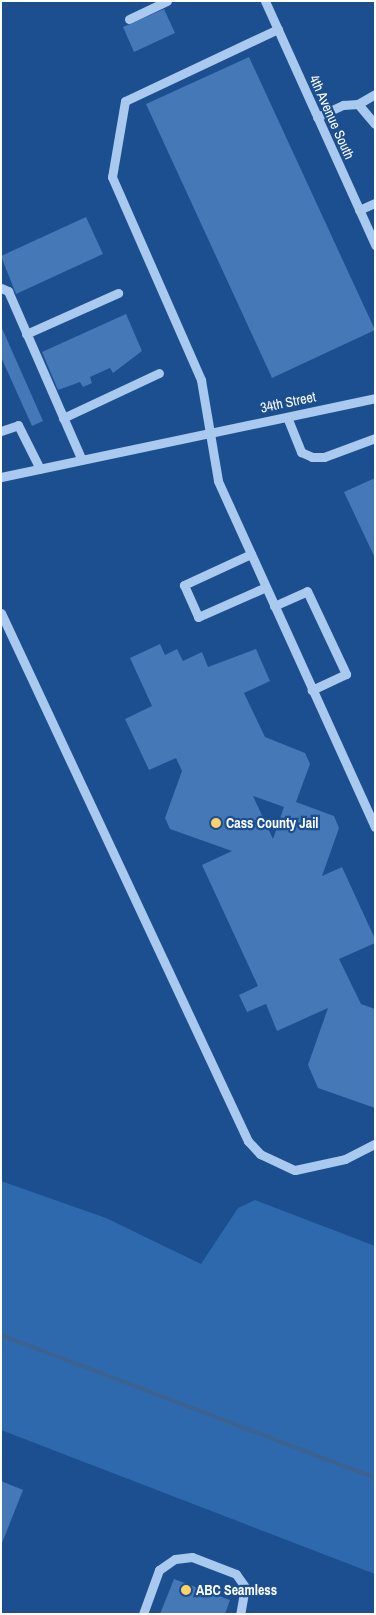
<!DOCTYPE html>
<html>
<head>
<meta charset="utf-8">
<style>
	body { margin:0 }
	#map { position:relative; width:376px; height:1615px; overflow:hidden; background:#1b4f8f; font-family:"Archivo Narrow",sans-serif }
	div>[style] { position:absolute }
	.green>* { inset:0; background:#2e69ad }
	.stream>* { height:4px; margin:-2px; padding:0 2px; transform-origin:2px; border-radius:2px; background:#3c6290 }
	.building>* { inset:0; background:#4478b7 }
	.minor>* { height:9px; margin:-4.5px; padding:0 4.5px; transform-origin:4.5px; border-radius:4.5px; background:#a9c9ee }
	.dots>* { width:14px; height:14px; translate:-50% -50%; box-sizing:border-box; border:2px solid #1b4f8f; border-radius:50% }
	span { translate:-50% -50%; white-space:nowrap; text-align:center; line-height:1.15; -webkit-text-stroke:4.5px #1b4f8f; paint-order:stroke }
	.street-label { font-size:14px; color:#fff }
	.poi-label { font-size:14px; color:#fff; font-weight:700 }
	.left { translate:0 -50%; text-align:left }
	.frame { position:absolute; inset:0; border:2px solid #fff; pointer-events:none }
</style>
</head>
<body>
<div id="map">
	<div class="green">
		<div style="clip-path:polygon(1px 1181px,106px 1218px,201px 1264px,238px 1208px,255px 1200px,375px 1246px,375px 1574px,1px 1430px)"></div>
	</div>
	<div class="stream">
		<div style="left:1px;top:1335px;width:400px;rotate:20.9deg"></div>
	</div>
	<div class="building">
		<div style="clip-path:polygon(164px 9px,175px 33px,134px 52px,123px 27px)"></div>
		<div style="clip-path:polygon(249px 57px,375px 330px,272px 378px,146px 104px)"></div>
		<div style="clip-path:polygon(86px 217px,103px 254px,16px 294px,1px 256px)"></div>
		<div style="clip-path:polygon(126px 314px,142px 351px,113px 373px,110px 368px,90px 377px,92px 383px,83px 387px,80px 382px,58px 390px,42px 352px)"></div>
		<div style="clip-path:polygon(1px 326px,43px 421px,32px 426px,1px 357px)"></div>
		<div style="clip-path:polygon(375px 478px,375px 558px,344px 492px)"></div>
		<div style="clip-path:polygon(evenodd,160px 644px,165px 655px,177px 649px,183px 661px,202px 652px,208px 667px,256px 649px,270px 681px,244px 693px,265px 737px,305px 753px,310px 764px,296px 802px,334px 816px,339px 828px,322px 876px,342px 867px,375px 939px,375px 943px,339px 959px,361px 1004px,375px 1009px,375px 1108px,318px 1088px,308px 1065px,328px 1008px,277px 1031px,266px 1004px,247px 1012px,239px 995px,258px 986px,202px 865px,232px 851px,170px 829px,165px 818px,182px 771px,176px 758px,149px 770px,125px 719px,152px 706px,130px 658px,160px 644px,253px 796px,284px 807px,273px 839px,253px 796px)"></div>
		<div style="clip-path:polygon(1px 1481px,23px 1490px,2px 1543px,1px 1543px)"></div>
		<div style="clip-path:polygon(174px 1579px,230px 1600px,225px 1614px,160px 1614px)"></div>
	</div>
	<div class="minor">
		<div style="left:265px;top:1px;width:268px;rotate:65.7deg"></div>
		<div style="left:129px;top:19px;width:42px;rotate:-25.3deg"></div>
		<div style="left:278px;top:29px;width:169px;rotate:154.8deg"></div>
		<div style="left:125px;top:101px;width:77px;rotate:99.7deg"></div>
		<div style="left:112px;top:177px;width:222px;rotate:66.3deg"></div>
		<div style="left:201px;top:380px;width:102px;rotate:80.4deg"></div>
		<div style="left:218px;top:481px;width:380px;rotate:65.6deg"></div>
		<div style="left:358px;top:104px;width:20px;rotate:-30deg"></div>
		<div style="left:317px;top:117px;width:29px;rotate:-25deg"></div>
		<div style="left:343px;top:105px;width:15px;rotate:-4deg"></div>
		<div style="left:358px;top:104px;width:26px;rotate:50deg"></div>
		<div style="left:359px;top:210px;width:17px;rotate:-24deg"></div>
		<div style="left:1px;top:288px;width:8px;rotate:23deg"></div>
		<div style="left:8px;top:291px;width:184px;rotate:66.4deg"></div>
		<div style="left:26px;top:334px;width:101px;rotate:-24deg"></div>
		<div style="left:287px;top:417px;width:38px;rotate:68deg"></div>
		<div style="left:301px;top:452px;width:12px;rotate:24deg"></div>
		<div style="left:312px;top:457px;width:12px"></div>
		<div style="left:324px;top:457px;width:54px;rotate:-20.4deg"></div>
		<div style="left:63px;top:418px;width:106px;rotate:-25.1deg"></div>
		<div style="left:1px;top:431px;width:18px;rotate:-19deg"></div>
		<div style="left:18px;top:425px;width:49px;rotate:63.4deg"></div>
		<div style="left:1px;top:477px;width:382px;rotate:-11.9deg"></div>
		<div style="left:251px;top:554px;width:74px;rotate:155.2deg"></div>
		<div style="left:184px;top:585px;width:35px;rotate:66deg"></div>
		<div style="left:198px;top:617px;width:74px;rotate:-23.8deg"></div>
		<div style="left:274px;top:606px;width:36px;rotate:-24deg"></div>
		<div style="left:307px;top:591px;width:92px;rotate:64.8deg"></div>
		<div style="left:346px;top:674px;width:38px;rotate:155deg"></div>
		<div style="left:1px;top:613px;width:583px;rotate:64.93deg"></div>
		<div style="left:248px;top:1141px;width:18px;rotate:47deg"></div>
		<div style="left:260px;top:1154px;width:38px;rotate:25deg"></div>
		<div style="left:295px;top:1170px;width:51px;rotate:-12.4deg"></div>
		<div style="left:345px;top:1159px;width:34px;rotate:-27deg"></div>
		<div style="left:143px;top:1614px;width:47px;rotate:-70deg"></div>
		<div style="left:159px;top:1570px;width:19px;rotate:-35deg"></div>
		<div style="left:175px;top:1559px;width:17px;rotate:-7deg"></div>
		<div style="left:192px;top:1557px;width:47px;rotate:21.1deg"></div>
		<div style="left:236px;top:1574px;width:16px;rotate:55deg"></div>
		<div style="left:245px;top:1587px;width:27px;rotate:100deg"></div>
	</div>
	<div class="dots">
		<div style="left:216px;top:823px;background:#ffd166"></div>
		<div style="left:186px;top:1590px;background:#ffd166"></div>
	</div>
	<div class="street-label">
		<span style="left:332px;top:117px;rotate:66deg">4th Avenue South</span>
		<span style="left:288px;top:402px;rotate:-12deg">34th Street</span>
	</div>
	<div class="poi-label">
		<span class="left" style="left:226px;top:823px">Cass County Jail</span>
		<span class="left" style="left:196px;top:1590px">ABC Seamless</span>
	</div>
	<div class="frame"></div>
</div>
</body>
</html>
